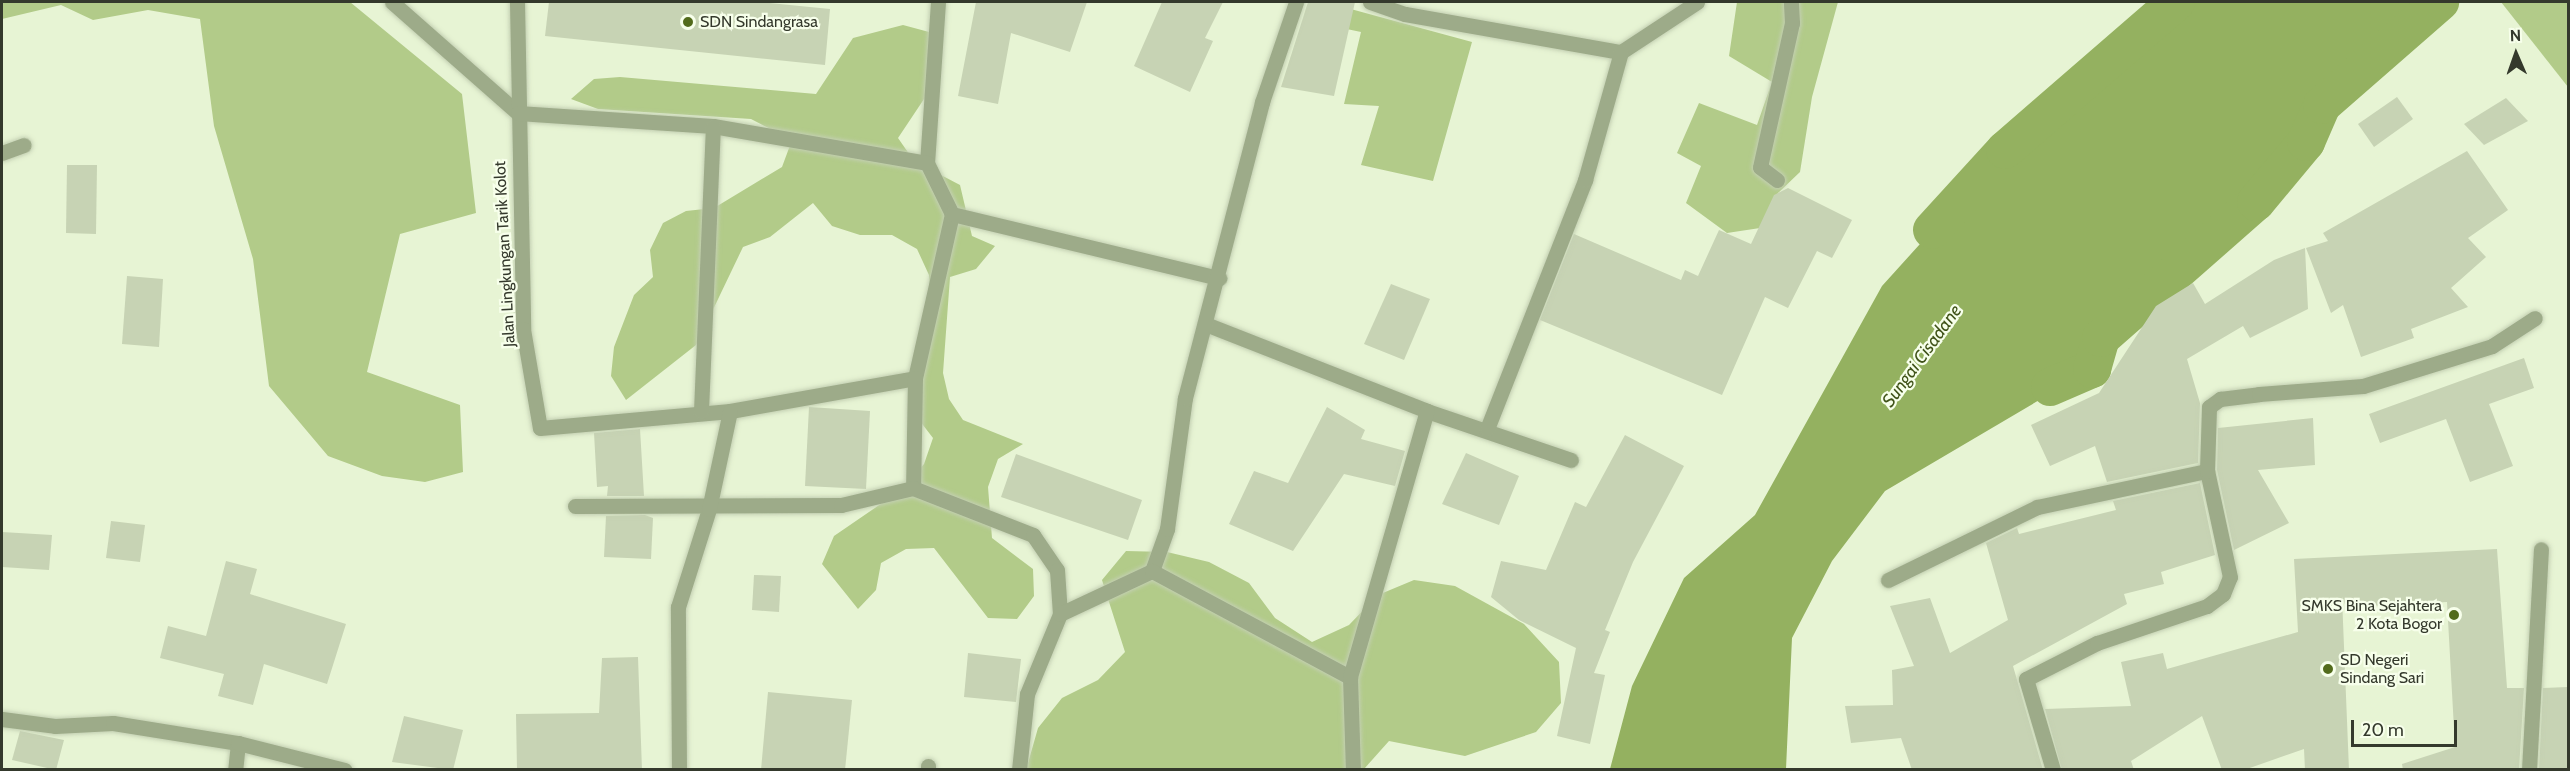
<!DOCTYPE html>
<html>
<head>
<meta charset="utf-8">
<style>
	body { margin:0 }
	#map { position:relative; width:2570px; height:771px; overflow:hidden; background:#e7f4d4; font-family:Cabin,sans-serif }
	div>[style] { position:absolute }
	.green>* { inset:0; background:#b2cb89 }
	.water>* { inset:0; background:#94b160 }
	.canal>* { height:38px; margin:-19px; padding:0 19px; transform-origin:19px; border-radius:19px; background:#94b160 }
	.building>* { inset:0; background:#c7d3b4 }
	.roads { filter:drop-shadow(0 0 2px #c3cfb2) drop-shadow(0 0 2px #c3cfb2) }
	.minor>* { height:15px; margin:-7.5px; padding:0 7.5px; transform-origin:7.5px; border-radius:7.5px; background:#9dab89 }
	.dots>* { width:16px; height:16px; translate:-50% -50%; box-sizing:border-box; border:3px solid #f7ffeb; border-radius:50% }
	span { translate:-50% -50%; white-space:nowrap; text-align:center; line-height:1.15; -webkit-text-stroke:4.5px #f7ffeb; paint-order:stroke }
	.poi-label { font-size:16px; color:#34392c }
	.left { translate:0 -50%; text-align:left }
	.right { translate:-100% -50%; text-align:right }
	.street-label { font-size:16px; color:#34392c }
	.water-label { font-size:18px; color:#405319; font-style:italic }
	.frame { position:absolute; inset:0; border:3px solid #34392c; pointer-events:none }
	.north { position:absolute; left:2486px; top:24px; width:60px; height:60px; -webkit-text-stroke:4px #f7ffeb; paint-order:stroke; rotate:358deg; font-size:16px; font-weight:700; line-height:24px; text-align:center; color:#34392c }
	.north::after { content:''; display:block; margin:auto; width:21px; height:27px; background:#34392c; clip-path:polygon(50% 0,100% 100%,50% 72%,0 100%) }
	.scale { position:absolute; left:2351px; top:720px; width:106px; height:27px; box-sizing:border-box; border:3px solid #34392c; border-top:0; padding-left:8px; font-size:18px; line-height:21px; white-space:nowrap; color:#34392c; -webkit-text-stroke:4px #f7ffeb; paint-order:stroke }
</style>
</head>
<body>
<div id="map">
	<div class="green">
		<div style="clip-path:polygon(2px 2px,350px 2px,462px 94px,476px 213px,400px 234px,367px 372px,460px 405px,463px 472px,425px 482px,382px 476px,328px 456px,269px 386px,253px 259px,214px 126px,200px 19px,148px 10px,93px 20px,61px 5px,2px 19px)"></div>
		<div style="clip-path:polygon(1325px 2px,1472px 42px,1433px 181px,1361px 165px,1379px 106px,1344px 104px,1361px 32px,1318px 23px)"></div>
		<div style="clip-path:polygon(1737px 2px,1838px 2px,1812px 97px,1800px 172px,1778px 193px,1760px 228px,1727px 233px,1686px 203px,1701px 166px,1677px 153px,1699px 103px,1757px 125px,1772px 82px,1729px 56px)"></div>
		<div style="clip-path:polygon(2501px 2px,2568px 2px,2568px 87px)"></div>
		<div style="clip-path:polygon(903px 25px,929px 32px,930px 90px,898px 138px,914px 161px,960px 185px,972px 236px,995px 246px,976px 269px,950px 277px,943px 373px,949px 399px,963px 420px,1023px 444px,998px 459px,988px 487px,992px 538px,1033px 569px,1034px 596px,1017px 619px,988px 618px,934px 548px,906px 549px,881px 563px,876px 590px,858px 609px,822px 564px,834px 536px,904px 488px,924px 464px,933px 438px,916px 416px,931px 303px,929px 275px,917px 249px,892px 235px,860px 235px,832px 226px,813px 203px,770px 237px,743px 247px,696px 345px,626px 400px,611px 376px,614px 347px,634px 295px,653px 277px,650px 250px,663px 223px,686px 211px,714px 208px,782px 167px,792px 140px,751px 119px,598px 109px,571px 99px,594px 79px,620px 77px,816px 94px,853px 38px)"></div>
		<div style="clip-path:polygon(1126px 551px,1167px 552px,1209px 562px,1249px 583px,1275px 618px,1312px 642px,1349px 625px,1378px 595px,1414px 580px,1455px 586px,1524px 624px,1559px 662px,1561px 703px,1536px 732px,1465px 756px,1389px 741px,1364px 769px,1026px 770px,1038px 728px,1062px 698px,1098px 680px,1125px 652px,1102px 580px)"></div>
	</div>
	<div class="water">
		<div style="clip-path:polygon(2176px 2px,2440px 2px,2321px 104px,2306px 142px,2256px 202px,2101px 338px,2092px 369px,1885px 491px,1832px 561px,1792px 638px,1786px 769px,1610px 769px,1632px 686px,1684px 578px,1755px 515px,1882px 286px,2005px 150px)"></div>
	</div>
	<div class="canal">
		<div style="left:1932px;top:230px;width:108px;rotate:-47.6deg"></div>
		<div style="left:2005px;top:150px;width:226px;rotate:-40.9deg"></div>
		<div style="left:2050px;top:387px;width:46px;rotate:-23.2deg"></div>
		<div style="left:2092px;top:369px;width:32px;rotate:-74deg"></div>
		<div style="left:2101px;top:338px;width:206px;rotate:-41.3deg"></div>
		<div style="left:2256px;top:202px;width:78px;rotate:-50.2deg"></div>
		<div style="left:2306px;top:142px;width:40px;rotate:-66.6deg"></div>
		<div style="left:2322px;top:105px;width:157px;rotate:-41.1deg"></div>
	</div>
	<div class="building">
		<div style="clip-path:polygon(549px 2px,759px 2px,830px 9px,825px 65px,545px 36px)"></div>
		<div style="clip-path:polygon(976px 2px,1087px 2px,1070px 52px,1011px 33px,998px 104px,958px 96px)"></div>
		<div style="clip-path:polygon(1162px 2px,1223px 2px,1205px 38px,1213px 41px,1190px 92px,1134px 66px)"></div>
		<div style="clip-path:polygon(1308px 2px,1355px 2px,1334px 96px,1281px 87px)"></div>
		<div style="clip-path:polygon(2397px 97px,2413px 119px,2374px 147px,2358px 124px)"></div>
		<div style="clip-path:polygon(2506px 98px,2528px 121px,2484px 145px,2464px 124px)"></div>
		<div style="clip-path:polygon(2467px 151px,2508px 210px,2468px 238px,2486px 257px,2451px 288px,2468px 307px,2411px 329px,2414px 338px,2361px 357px,2343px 305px,2331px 313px,2306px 248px,2328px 241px,2323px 233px)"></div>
		<div style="clip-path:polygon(67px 165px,97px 165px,96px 234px,66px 233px)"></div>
		<div style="clip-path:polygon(1788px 188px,1852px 220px,1832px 258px,1817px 251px,1788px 308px,1765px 297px,1722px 395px,1540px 320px,1574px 234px,1681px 280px,1685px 270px,1698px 276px,1719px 230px,1751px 244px,1774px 195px)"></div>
		<div style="clip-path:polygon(2305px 248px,2308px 309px,2250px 338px,2243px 326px,2187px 359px,2200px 403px,2198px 463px,2107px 482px,2095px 446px,2050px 466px,2031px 425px,2099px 393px,2156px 306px,2193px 283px,2205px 304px,2274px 260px)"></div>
		<div style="clip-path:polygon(127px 276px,163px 279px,159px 347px,122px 344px)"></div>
		<div style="clip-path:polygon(1391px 284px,1430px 299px,1404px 360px,1364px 344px)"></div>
		<div style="clip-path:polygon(2524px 358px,2534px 388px,2489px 404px,2513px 466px,2470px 482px,2446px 419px,2380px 443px,2369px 414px)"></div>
		<div style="clip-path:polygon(809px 407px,870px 411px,866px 489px,805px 486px)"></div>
		<div style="clip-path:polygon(1327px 407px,1365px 430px,1361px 439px,1405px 451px,1395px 486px,1344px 474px,1293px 551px,1229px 524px,1254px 471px,1288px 483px)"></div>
		<div style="clip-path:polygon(2313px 418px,2315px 465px,2258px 470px,2289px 523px,2234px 550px,2217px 470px,2218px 428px)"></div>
		<div style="clip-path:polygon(640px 429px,644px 496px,607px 496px,608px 486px,597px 487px,594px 433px)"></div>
		<div style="clip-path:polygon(1625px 435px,1684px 466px,1633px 562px,1605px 630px,1610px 632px,1594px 673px,1605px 675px,1590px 744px,1557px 736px,1576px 648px,1519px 620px,1491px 597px,1501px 561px,1546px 570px,1575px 502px,1586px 507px)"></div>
		<div style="clip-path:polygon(1466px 453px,1519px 476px,1499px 525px,1442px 504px)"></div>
		<div style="clip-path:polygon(1016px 454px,1142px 500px,1128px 540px,1001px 497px)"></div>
		<div style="clip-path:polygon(2200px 483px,2215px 555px,2161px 572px,2164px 584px,2124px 594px,2127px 604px,2013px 666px,2043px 770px,1912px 770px,1901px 738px,1851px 743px,1845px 706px,1893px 705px,1892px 670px,1914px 666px,1890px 606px,1930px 598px,1950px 653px,2008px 620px,1986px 543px,2017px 528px,2019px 534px,2116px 510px,2113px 501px)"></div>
		<div style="clip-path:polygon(645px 515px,653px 518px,651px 559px,604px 557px,606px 516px)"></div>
		<div style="clip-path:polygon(111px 521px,145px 525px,140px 562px,106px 558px)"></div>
		<div style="clip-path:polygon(2px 532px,52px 535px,49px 570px,2px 567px)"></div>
		<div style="clip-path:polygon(2497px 549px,2507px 688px,2524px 688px,2519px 770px,2403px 770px,2402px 764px,2455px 747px,2447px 602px,2346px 607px,2342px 597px,2349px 770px,2305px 770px,2304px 749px,2244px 770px,2222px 770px,2202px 716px,2131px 761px,2134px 770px,2062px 770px,2045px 709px,2131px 706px,2121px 662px,2163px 653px,2167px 669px,2298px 632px,2294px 559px)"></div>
		<div style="clip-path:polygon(226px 561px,257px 569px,250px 594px,346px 624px,327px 684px,264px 664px,253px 705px,218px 696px,224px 674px,160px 658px,168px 626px,206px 636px)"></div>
		<div style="clip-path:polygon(754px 575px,781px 576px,779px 612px,752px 610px)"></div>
		<div style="clip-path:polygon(968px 653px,1021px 659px,1016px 702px,964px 697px)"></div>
		<div style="clip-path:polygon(638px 657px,642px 770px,517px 770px,516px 714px,599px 713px,602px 658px)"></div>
		<div style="clip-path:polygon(2568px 687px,2568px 770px,2539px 770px,2543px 688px)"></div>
		<div style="clip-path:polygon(768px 692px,852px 700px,845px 770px,761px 770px)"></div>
		<div style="clip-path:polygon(404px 716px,463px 730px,453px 770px,392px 762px)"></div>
		<div style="clip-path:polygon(20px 731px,64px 740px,56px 770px,12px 760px)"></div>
	</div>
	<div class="roads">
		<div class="minor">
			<div style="left:392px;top:2px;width:168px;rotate:41.4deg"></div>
			<div style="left:517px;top:2px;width:327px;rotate:88.9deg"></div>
			<div style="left:523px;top:329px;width:100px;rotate:80.3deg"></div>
			<div style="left:540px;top:428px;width:191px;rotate:-5.1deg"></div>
			<div style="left:730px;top:411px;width:188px;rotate:-10.1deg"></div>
			<div style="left:938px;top:2px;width:161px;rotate:93.9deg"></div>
			<div style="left:927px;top:163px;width:57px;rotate:63.9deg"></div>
			<div style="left:952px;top:214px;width:168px;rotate:102.7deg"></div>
			<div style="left:915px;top:378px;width:110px;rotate:91deg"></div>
			<div style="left:913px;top:488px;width:129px;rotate:21.4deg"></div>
			<div style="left:1033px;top:535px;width:42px;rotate:55.6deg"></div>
			<div style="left:1057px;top:570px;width:44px;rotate:86.1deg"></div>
			<div style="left:1060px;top:614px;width:87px;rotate:112.4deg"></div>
			<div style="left:1027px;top:694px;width:76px;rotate:96deg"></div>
			<div style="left:1370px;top:2px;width:37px;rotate:19deg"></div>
			<div style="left:1405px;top:14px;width:219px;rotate:10deg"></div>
			<div style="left:1621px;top:52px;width:91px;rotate:-33.3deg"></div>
			<div style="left:518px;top:113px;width:195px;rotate:3.8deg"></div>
			<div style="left:713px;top:126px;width:217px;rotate:9.8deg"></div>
			<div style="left:2px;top:153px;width:23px;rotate:-20deg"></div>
			<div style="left:1777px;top:180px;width:21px;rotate:-143deg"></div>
			<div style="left:1760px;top:167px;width:148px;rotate:-77.5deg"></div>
			<div style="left:1792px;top:23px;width:21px;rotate:-93deg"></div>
			<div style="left:952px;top:214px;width:275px;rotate:13.5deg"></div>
			<div style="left:1208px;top:325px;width:235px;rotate:21.4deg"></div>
			<div style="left:1427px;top:411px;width:152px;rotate:18.8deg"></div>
			<div style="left:701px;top:411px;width:285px;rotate:-87.6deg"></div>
			<div style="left:1487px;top:429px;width:268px;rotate:-68.5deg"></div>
			<div style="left:1585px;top:180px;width:133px;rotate:-74.3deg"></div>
			<div style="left:575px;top:506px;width:266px;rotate:-0.2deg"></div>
			<div style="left:841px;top:505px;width:74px;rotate:-13.3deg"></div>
			<div style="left:1152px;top:571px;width:45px;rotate:-70.3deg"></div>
			<div style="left:1167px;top:529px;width:132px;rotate:-82.2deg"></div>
			<div style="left:1185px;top:398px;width:306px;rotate:-75.4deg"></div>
			<div style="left:1262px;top:102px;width:106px;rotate:-71.2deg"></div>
			<div style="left:1888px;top:580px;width:166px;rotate:-26.1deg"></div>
			<div style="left:2037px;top:507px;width:174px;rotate:-12deg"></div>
			<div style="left:1060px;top:614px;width:102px;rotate:-25.1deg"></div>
			<div style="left:1152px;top:571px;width:225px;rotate:28.2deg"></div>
			<div style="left:1350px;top:677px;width:93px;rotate:88.2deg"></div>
			<div style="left:1350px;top:677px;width:277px;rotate:-73.9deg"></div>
			<div style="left:2px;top:719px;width:53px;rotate:7.5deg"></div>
			<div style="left:55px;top:726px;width:58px;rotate:-3deg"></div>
			<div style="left:113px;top:723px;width:127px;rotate:9.1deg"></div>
			<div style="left:238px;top:743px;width:27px;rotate:96deg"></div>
			<div style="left:238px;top:743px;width:110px;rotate:14.2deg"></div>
			<div style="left:679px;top:770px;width:163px;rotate:-90.4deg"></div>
			<div style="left:678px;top:607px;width:103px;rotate:-72.4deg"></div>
			<div style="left:709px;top:509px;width:100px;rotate:-77.9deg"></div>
			<div style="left:928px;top:770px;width:4px;rotate:-90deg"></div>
			<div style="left:2053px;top:770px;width:95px;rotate:-106.5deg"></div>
			<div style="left:2026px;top:679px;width:80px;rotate:-26.9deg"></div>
			<div style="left:2097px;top:643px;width:116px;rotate:-18.6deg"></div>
			<div style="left:2207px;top:606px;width:20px;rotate:-37deg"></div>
			<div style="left:2223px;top:594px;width:18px;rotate:-68deg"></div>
			<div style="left:2230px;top:577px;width:108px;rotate:-102.2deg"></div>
			<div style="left:2207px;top:471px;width:64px;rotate:-88.2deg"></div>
			<div style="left:2209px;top:407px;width:14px;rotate:-36deg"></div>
			<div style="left:2220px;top:399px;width:39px;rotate:-7deg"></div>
			<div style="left:2259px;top:394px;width:104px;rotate:-4.4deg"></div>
			<div style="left:2363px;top:386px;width:135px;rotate:-17.2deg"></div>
			<div style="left:2492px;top:346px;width:51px;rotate:-33.1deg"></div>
			<div style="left:2529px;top:770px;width:221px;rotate:-86.9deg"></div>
		</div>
	</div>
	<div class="dots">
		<div style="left:688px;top:22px;background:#526b1b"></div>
		<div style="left:2454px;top:615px;background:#526b1b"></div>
		<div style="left:2328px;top:669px;background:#526b1b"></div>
	</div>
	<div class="poi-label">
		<span class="left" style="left:700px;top:22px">SDN Sindangrasa</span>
		<span class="right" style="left:2442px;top:615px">SMKS Bina Sejahtera<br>2 Kota Bogor</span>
		<span class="left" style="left:2340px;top:669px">SD Negeri<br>Sindang Sari</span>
	</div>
	<div class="street-label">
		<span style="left:505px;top:254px;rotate:-93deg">Jalan Lingkungan Tarik Kolot</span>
	</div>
	<div class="water-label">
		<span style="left:1922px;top:356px;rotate:-54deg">Sungai Cisadane</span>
	</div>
	<div class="frame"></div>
	<div class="north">N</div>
	<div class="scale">20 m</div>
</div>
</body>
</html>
